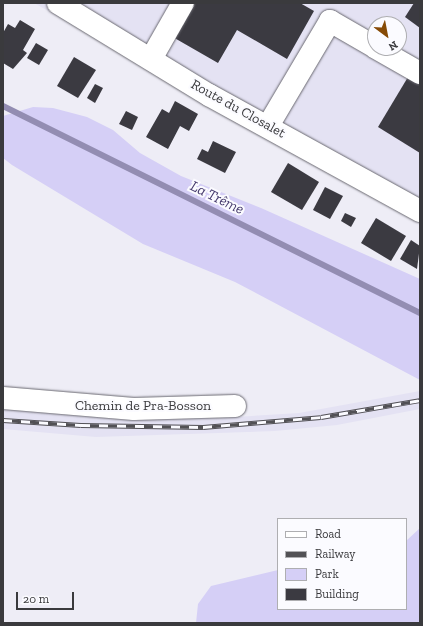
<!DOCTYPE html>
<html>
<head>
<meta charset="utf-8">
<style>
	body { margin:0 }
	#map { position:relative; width:423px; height:626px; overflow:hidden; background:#eeedf6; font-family:"Zilla Slab",serif }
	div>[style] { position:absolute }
	.built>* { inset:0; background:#e4e2f3 }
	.green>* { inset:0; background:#d5cff6 }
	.stream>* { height:6px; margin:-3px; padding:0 3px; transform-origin:3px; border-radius:3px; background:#938db2 }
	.building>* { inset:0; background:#3b3a41 }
	.roads { filter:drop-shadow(0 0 1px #696870) drop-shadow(0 0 1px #696870) }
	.minor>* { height:22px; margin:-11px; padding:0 11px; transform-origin:11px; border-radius:11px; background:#fff }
	.rail>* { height:4.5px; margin-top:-2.25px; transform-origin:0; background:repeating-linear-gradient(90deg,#fbfbff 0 9px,#525155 0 18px); box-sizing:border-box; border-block:1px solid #525155 }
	span { translate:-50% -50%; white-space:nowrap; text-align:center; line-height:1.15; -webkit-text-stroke:4px #fbfbff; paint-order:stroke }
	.street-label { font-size:14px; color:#3a3a3d }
	.water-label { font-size:15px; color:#463b6e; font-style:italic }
	.frame { position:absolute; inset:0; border:4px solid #3a3a3d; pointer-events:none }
	.legend { position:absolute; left:277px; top:518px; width:130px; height:92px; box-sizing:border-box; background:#fbfbff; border:1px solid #aeaeb1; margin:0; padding:5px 7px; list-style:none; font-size:12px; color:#3a3a3d }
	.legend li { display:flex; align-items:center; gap:8px; height:20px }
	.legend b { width:20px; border:1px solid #aeaeb1 }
	.north { position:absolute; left:367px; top:16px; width:40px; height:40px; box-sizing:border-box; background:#fbfbff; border:1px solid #aeaeb1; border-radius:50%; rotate:148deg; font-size:11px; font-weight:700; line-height:16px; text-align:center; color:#3a3a3d }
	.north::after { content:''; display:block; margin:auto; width:14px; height:18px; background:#874b06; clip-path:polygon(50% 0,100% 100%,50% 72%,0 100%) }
	.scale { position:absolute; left:16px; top:592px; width:58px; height:18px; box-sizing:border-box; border:2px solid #3a3a3d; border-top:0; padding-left:5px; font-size:12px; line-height:14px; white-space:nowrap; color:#3a3a3d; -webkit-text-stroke:3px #fbfbff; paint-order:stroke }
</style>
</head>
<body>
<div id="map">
	<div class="built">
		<div style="clip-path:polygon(evenodd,34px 3px,420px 3px,420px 220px,34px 3px,375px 24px,399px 24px,399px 48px,375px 48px,375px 24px)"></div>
		<div style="clip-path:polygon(420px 391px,420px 409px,337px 425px,275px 431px,96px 437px,3px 429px,3px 406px,132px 418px,235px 417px,299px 413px)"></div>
	</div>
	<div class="green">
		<div style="clip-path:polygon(33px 107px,53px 108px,87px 117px,113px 130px,140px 153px,181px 176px,261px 208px,420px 279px,420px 380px,235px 282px,143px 244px,12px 165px,3px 158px,3px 116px)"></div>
		<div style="clip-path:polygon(420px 528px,420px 623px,196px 623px,198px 604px,211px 586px,278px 570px,278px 609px,406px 609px,406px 541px)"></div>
	</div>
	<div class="stream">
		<div style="left:3px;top:106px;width:466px;rotate:26.4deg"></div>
	</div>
	<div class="building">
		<div style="clip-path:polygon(190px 3px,300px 3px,314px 11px,287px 59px,237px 30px,218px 63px,171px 36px)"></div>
		<div style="clip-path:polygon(414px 3px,420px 3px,420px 28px,405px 17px)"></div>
		<div style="clip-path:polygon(20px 20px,35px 29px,23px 50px,27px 53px,13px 69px,3px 63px,3px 33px,8px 24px,15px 28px)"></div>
		<div style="clip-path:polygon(36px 43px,48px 50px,39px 65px,27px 58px)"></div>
		<div style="clip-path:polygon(74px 57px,96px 70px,78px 98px,57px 86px)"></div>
		<div style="clip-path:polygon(411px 72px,420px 77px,420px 153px,378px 127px)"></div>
		<div style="clip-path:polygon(95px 84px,103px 88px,95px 103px,87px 98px)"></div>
		<div style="clip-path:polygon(175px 101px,198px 114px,189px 131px,180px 126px,168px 149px,146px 137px,162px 109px,169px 113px)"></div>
		<div style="clip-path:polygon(126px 111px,138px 117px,132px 130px,119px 124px)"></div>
		<div style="clip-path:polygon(213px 141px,236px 152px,225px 173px,197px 159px,202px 149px,208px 152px)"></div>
		<div style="clip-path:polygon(288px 163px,319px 182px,302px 210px,271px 192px)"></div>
		<div style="clip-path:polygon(325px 187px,343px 196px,330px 219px,313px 210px)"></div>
		<div style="clip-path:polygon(345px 213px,356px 218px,351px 227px,341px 221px)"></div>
		<div style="clip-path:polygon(376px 218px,406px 236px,391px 261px,361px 243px)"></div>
		<div style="clip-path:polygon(411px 240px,420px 246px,417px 269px,400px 259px)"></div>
	</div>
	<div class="roads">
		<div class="minor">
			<div style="left:58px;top:3px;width:177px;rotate:31.4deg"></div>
			<div style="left:209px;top:95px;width:241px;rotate:28.8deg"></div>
			<div style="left:376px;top:48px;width:51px;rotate:29.6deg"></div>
			<div style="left:151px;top:59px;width:64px;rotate:-60.3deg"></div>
			<div style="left:268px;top:126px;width:122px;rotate:-59.4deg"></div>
			<div style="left:330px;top:21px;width:52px;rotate:30deg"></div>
			<div style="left:3px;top:398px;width:131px;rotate:4.8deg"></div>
			<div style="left:134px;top:409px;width:101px;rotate:-1.7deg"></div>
		</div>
	</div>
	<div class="rail">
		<div style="left:3px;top:420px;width:78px;rotate:3.7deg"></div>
		<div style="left:81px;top:425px;width:122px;rotate:0.9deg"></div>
		<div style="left:203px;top:427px;width:118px;rotate:-4.8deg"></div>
		<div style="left:321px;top:417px;width:100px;rotate:-9.7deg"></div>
	</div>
	<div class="street-label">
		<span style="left:238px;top:109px;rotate:29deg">Route du Closalet</span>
		<span style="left:143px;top:406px">Chemin de Pra-Bosson</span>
	</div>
	<div class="water-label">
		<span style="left:217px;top:198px;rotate:26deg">La Trême</span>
	</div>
	<div class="frame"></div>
	<ul class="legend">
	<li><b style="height:5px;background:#fff"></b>Road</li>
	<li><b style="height:5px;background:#525155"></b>Railway</li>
	<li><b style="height:11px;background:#d5cff6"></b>Park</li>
	<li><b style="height:11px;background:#3b3a41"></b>Building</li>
	</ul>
	<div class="north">N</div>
	<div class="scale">20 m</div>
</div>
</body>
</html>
